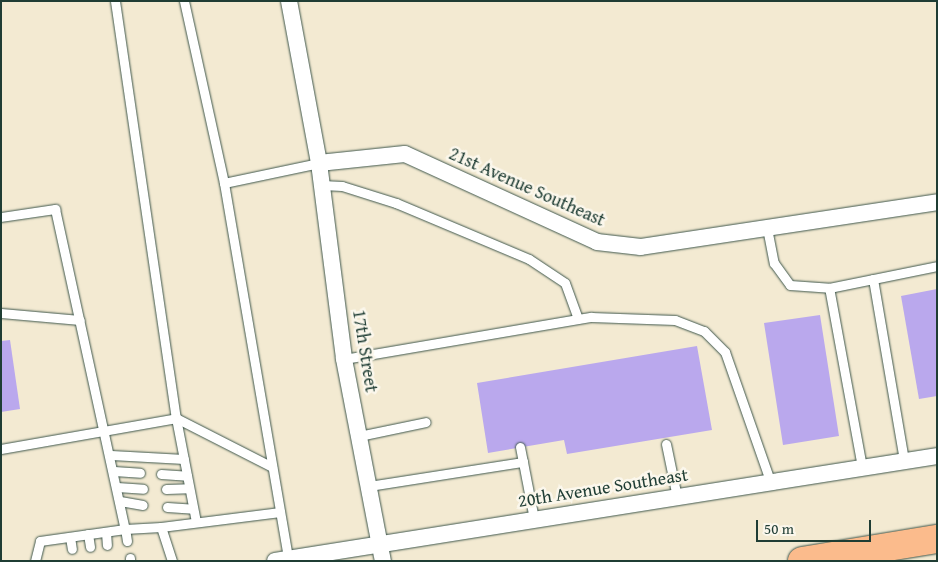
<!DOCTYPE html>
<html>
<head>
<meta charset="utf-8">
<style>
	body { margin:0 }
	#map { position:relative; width:938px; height:562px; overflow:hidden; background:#f3ead2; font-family:"Gentium Book Plus",serif }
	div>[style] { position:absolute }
	.building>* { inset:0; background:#baa8ed }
	.roads { filter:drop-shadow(0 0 1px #3f574c) drop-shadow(0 0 1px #3f574c) }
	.lane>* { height:9px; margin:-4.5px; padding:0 4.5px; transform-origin:4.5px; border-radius:4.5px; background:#fff }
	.street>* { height:16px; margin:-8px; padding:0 8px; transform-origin:8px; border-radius:8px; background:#fff }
	.highway>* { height:28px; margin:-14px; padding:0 14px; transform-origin:14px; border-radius:14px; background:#fbbb8c }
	span { translate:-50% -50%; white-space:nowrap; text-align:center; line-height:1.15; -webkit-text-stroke:5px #fbf7ec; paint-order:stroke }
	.street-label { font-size:18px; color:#1f3d34 }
	.frame { position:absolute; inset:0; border:2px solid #1f3d34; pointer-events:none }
	.scale { position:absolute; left:756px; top:520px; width:115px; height:22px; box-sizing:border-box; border:2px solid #1f3d34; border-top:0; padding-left:6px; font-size:15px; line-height:18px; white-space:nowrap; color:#1f3d34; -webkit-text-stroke:4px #fbf7ec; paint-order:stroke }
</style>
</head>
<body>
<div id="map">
	<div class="building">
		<div style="clip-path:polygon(937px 289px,937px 396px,919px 399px,901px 296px)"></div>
		<div style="clip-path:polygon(820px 315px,839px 436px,783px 445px,764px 323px)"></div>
		<div style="clip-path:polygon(10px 340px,20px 409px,1px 412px,1px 341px)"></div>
		<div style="clip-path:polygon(697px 346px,712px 430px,567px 454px,564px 440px,488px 453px,477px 383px)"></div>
	</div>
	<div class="roads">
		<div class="lane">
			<div style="left:115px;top:1px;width:421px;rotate:81.7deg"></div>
			<div style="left:176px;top:418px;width:108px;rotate:27deg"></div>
			<div style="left:184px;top:1px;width:186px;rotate:77.6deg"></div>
			<div style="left:224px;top:183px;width:381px;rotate:80.3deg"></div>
			<div style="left:224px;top:183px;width:97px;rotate:-11.9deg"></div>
			<div style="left:322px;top:185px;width:20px;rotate:3deg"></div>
			<div style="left:342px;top:186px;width:57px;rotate:17.5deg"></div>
			<div style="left:396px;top:203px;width:144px;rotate:22.8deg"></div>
			<div style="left:529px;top:259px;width:43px;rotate:33.7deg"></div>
			<div style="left:565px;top:283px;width:38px;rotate:70deg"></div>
			<div style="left:1px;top:217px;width:55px;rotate:-8.4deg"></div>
			<div style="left:55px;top:209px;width:328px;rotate:77.7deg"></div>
			<div style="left:125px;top:529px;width:86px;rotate:172deg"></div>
			<div style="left:40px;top:541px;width:21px;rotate:104deg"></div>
			<div style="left:767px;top:228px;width:36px;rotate:79deg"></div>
			<div style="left:774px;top:263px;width:27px;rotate:54deg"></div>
			<div style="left:790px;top:285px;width:39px;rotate:4deg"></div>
			<div style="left:873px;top:279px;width:185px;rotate:80.3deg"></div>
			<div style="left:1px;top:313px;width:79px;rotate:5.1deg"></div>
			<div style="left:344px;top:359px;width:251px;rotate:-9.7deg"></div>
			<div style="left:591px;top:317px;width:84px;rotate:2deg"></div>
			<div style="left:675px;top:320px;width:31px;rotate:21deg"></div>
			<div style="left:704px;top:331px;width:30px;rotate:45deg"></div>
			<div style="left:725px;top:352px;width:139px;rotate:70.7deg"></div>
			<div style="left:359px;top:436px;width:68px;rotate:-11.8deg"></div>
			<div style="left:666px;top:444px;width:54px;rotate:78.3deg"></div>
			<div style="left:520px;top:447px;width:15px;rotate:79deg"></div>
			<div style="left:1px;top:449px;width:178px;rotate:-10deg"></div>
			<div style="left:176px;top:418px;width:106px;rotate:79.1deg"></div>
			<div style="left:111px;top:455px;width:73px;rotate:3.1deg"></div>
			<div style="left:862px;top:467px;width:182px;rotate:-100.4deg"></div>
			<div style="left:829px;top:288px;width:110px;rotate:-11.5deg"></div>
			<div style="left:114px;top:471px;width:26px;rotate:4deg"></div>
			<div style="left:161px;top:474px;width:26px;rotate:4deg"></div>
			<div style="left:369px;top:486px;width:156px;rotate:-8.9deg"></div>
			<div style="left:523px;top:462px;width:58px;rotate:79.1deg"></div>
			<div style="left:117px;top:487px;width:26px;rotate:4deg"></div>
			<div style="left:166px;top:489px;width:23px;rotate:-2deg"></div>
			<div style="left:120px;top:501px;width:23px;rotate:10deg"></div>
			<div style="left:167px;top:507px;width:26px;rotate:4deg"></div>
			<div style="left:161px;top:527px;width:120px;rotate:-7.2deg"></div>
			<div style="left:106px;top:532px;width:13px;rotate:86deg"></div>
			<div style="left:88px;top:534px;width:13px;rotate:81deg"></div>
			<div style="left:70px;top:537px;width:12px;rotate:81deg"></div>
			<div style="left:127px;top:541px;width:12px;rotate:-99deg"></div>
			<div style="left:125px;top:529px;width:36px;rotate:-3deg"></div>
			<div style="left:161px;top:527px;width:36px;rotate:72deg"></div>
			<div style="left:130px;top:558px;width:3px;rotate:90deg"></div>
		</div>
		<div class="street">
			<div style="left:289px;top:1px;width:165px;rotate:79.5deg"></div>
			<div style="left:319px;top:163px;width:198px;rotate:82.7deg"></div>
			<div style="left:344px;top:359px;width:206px;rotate:79.1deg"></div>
			<div style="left:319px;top:163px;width:86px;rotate:-6deg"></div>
			<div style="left:405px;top:154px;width:211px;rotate:24.6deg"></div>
			<div style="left:597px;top:242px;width:44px;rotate:6.5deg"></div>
			<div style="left:641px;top:247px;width:299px;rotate:-8.6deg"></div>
			<div style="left:275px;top:561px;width:670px;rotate:-9.01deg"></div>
		</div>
		<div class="highway">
			<div style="left:802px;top:561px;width:137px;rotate:-9.3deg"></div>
		</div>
	</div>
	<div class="street-label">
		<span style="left:527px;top:187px;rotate:24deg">21st Avenue Southeast</span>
		<span style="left:365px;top:351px;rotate:81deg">17th Street</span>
		<span style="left:603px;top:488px;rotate:-9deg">20th Avenue Southeast</span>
	</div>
	<div class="frame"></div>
	<div class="scale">50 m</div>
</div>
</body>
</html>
